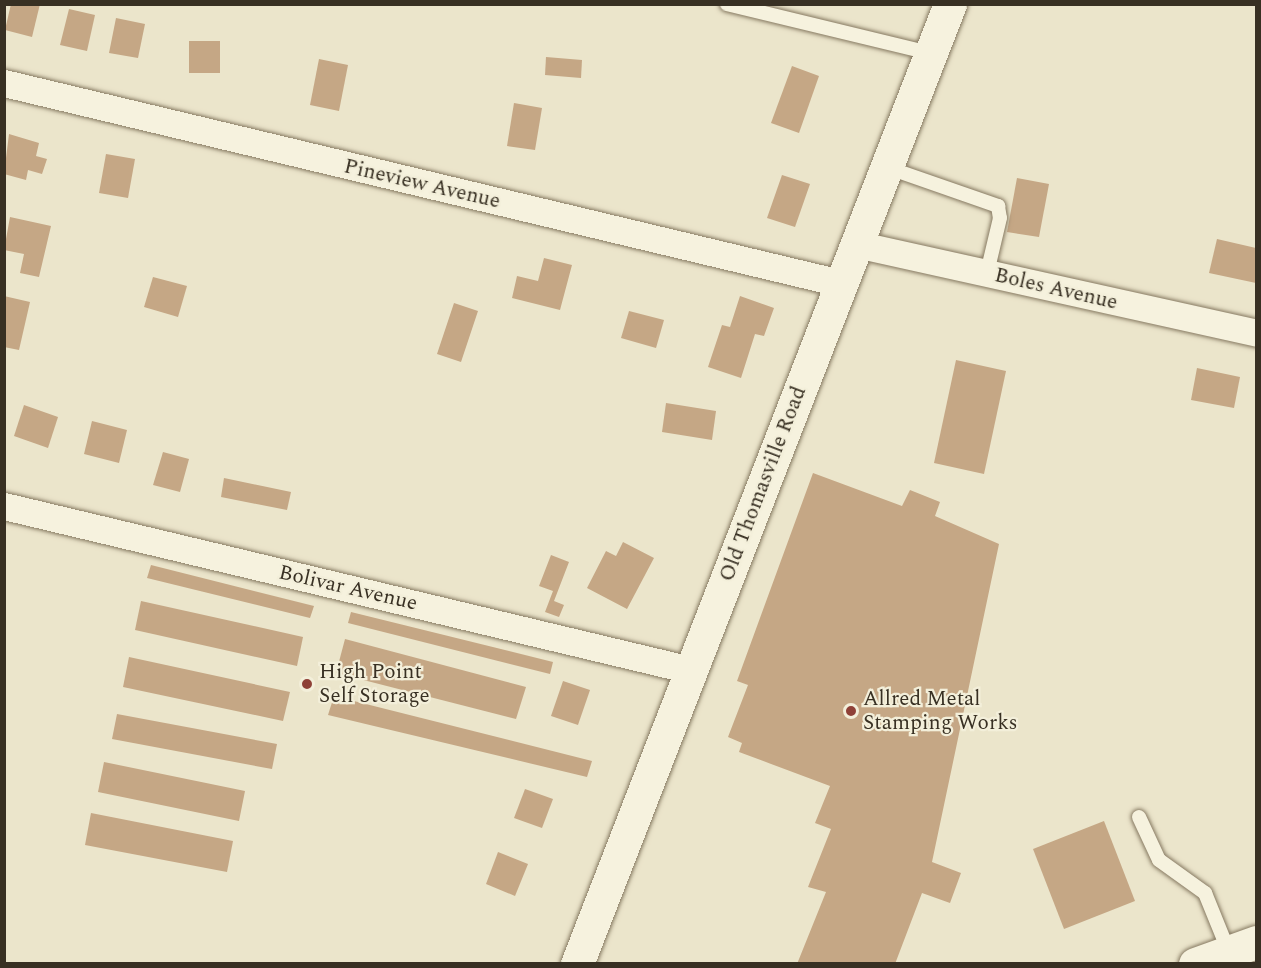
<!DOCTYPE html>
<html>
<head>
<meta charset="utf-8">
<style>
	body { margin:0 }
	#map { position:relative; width:1261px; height:968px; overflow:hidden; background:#ebe5cb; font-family:Spectral,serif }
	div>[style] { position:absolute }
	.building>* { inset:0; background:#c5a785 }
	.roads { filter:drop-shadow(0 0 2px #867961) drop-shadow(0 0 2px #867961) }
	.service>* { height:14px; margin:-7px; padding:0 7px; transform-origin:7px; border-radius:7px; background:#f6f2de }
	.minor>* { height:27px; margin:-13.5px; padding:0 13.5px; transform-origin:13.5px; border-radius:13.5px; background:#f6f2de }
	.tertiary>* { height:33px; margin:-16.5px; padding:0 16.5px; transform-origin:16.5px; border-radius:16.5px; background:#f6f2de }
	.dots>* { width:16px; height:16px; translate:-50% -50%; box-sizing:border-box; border:3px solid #f3efda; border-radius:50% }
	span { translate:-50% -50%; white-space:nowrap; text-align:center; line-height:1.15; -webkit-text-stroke:4.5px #f3efda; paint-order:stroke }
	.street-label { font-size:21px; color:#383023 }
	.poi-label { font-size:21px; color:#383023 }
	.left { translate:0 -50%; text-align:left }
	.frame { position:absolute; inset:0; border:6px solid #383023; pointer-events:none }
</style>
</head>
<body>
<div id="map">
	<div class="building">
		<div style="clip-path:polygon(11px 4px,40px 4px,32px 37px,5px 30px)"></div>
		<div style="clip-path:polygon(69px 9px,95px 15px,87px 51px,60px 45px)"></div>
		<div style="clip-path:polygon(116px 18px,145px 24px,138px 58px,109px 53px)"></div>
		<div style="clip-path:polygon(189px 41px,220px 41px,220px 73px,189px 73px)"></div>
		<div style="clip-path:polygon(546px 57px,582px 60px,581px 78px,545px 75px)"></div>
		<div style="clip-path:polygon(319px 59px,348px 65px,339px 111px,310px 105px)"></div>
		<div style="clip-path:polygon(792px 66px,819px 76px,799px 133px,771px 123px)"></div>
		<div style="clip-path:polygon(514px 103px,542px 108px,535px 150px,507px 146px)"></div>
		<div style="clip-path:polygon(9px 134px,39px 143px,36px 156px,47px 159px,42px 174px,28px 170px,26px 180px,4px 174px)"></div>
		<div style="clip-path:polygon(106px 154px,135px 159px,128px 198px,99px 193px)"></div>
		<div style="clip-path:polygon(782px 175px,810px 184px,795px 227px,767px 218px)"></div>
		<div style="clip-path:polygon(1017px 178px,1049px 184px,1039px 237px,1007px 232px)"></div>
		<div style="clip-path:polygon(10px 217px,51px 226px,39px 277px,20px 273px,24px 254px,4px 250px)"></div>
		<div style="clip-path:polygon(1217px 239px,1256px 248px,1256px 283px,1209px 273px)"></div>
		<div style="clip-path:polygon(544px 258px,572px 265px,560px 310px,512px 298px,517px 276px,538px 281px)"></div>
		<div style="clip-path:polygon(153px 277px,187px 286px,178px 317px,144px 307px)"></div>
		<div style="clip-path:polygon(4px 296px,30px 302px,19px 350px,4px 347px)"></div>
		<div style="clip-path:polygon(740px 296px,774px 308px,764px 336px,755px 334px,741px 378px,708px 367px,722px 325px,730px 327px)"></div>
		<div style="clip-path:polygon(454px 303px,478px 311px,461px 362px,437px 354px)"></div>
		<div style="clip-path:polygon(629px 311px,664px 320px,656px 348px,621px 338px)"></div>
		<div style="clip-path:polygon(956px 360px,1006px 371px,984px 474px,934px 463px)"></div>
		<div style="clip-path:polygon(1197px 368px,1240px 377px,1234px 408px,1191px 400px)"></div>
		<div style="clip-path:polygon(666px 403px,716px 411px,712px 440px,662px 432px)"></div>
		<div style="clip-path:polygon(24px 405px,58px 417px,48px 448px,14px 436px)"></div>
		<div style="clip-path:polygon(92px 421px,127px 430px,119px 463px,84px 454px)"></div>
		<div style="clip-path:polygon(163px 452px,189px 459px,180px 492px,153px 485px)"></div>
		<div style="clip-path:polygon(813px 473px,902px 506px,910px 490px,940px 502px,935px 516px,999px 544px,932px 862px,961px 873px,950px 903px,922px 893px,895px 964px,797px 964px,826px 892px,808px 887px,831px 829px,815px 823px,830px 786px,739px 752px,742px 743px,728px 737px,748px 685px,737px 681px)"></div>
		<div style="clip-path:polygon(224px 478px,291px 492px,287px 510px,221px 497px)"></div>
		<div style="clip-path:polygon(623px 542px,654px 558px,627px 609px,587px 588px,606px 551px,616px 556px)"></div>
		<div style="clip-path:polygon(551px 555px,569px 562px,554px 601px,564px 605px,559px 617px,545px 612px,553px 591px,539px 586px)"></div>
		<div style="clip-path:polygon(151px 565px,314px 606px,310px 618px,147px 578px)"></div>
		<div style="clip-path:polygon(141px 601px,303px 637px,297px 666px,135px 630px)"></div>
		<div style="clip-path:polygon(351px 612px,553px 662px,550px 674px,348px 623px)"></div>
		<div style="clip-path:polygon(345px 639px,526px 687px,516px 719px,336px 673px)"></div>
		<div style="clip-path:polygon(129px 657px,290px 692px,283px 721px,123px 687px)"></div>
		<div style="clip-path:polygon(563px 681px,590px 690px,578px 725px,551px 716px)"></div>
		<div style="clip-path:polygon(334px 696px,592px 761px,587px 777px,328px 715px)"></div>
		<div style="clip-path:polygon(117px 714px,277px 744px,272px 769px,112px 739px)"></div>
		<div style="clip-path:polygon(104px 762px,245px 791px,239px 821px,98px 792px)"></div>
		<div style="clip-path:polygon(525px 789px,553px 799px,542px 828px,514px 818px)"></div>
		<div style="clip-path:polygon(91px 813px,233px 841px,227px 872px,85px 845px)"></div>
		<div style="clip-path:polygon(1104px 821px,1135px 901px,1064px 929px,1033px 849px)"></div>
		<div style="clip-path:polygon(498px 852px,528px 864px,515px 896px,486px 884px)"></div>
	</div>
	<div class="roads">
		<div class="service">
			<div style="left:727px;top:4px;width:209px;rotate:13.6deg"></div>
			<div style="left:886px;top:167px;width:119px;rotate:19.2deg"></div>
			<div style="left:998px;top:206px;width:12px;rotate:81deg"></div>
			<div style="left:1000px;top:218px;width:57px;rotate:103.3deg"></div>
			<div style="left:1139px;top:817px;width:47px;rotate:65.1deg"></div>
			<div style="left:1159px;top:860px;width:57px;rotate:35.7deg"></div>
			<div style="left:1205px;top:893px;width:64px;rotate:67.9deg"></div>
		</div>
		<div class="minor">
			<div style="left:4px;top:83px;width:860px;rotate:13.45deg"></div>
			<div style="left:856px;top:244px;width:410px;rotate:12.5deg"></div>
			<div style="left:4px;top:506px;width:706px;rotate:13.43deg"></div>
		</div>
		<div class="tertiary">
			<div style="left:577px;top:964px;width:1030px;rotate:-68.77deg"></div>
			<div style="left:1195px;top:964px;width:65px;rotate:-19.8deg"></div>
		</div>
	</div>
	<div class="dots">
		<div style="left:307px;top:684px;background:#8f4137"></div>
		<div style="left:851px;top:711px;background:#8f4137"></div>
	</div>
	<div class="street-label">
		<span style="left:422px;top:184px;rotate:13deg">Pineview Avenue</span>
		<span style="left:1056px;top:289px;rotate:13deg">Boles Avenue</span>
		<span style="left:763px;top:484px;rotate:-69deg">Old Thomasville Road</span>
		<span style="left:348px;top:588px;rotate:13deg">Bolivar Avenue</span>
	</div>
	<div class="poi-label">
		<span class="left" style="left:319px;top:684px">High Point<br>Self Storage</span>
		<span class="left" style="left:863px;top:711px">Allred Metal<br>Stamping Works</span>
	</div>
	<div class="frame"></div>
</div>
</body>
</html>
